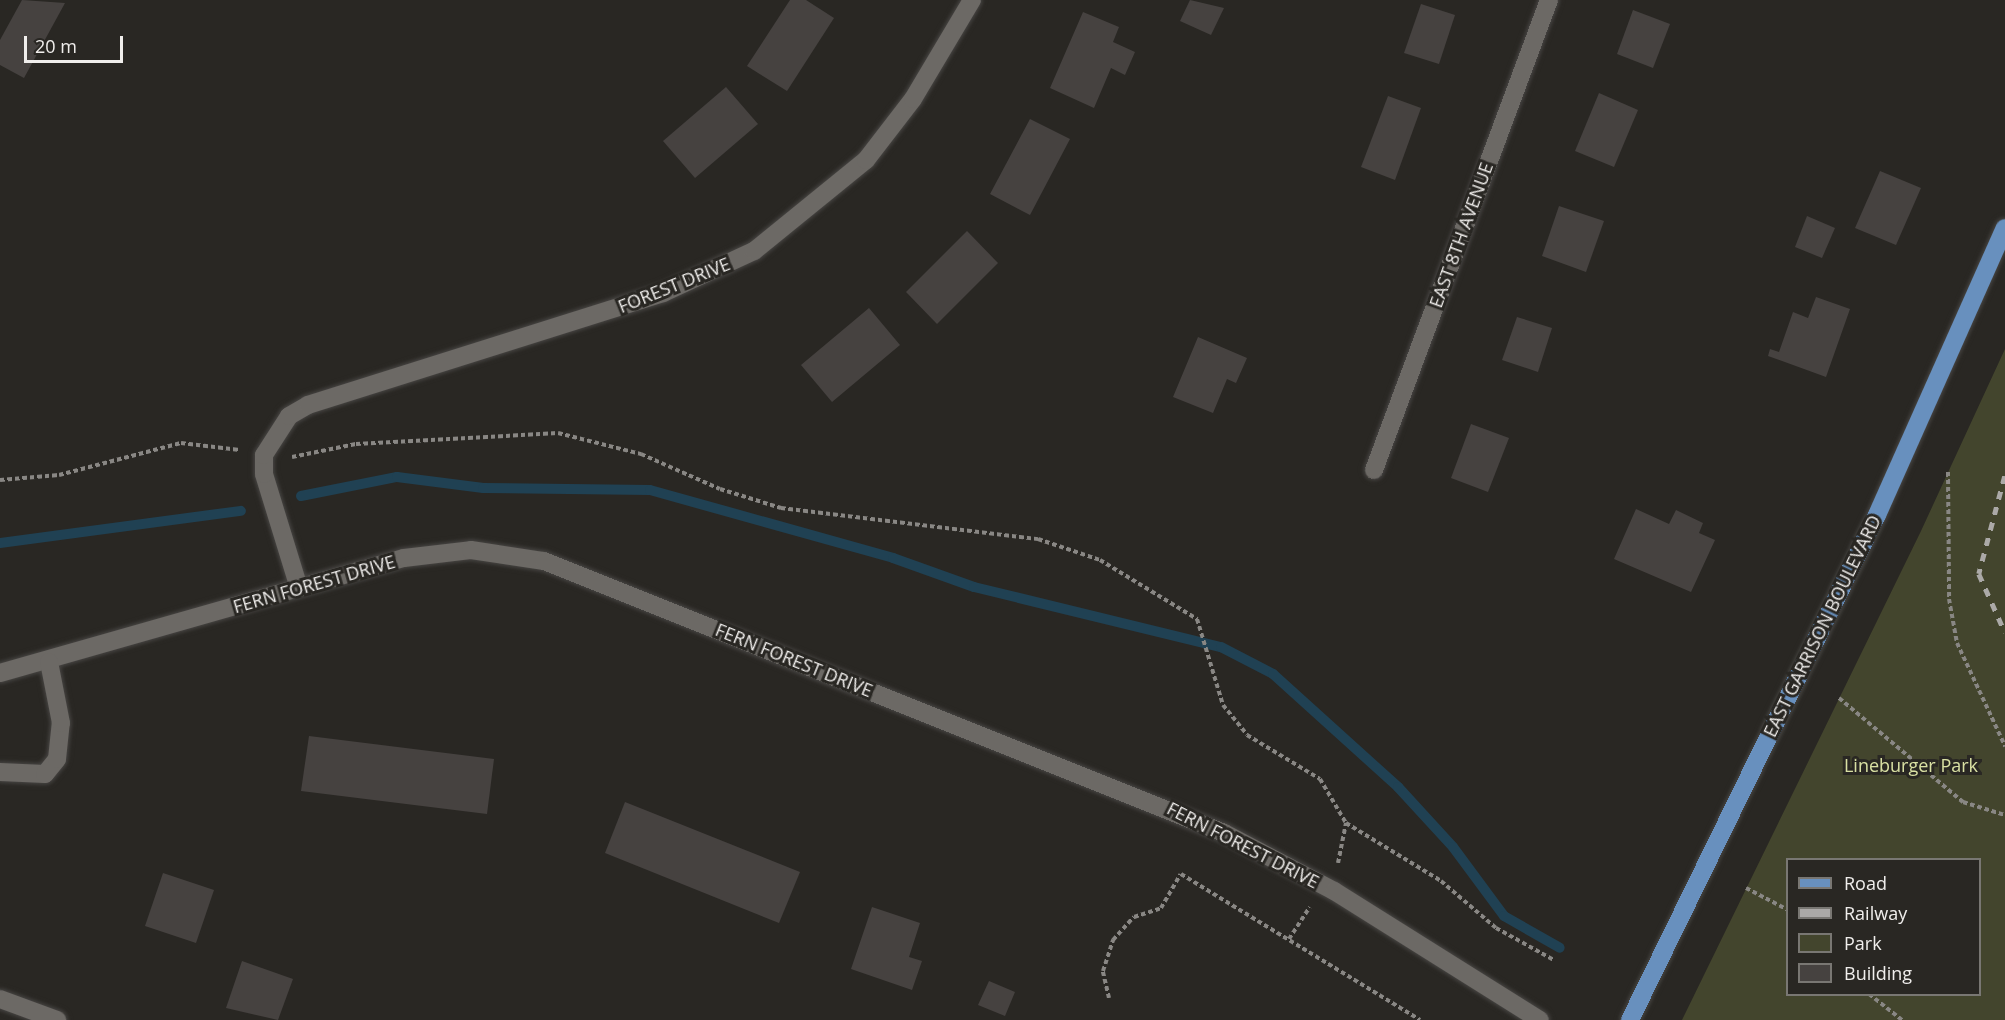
<!DOCTYPE html>
<html>
<head>
<meta charset="utf-8">
<style>
	body { margin:0 }
	#map { position:relative; width:2005px; height:1020px; overflow:hidden; background:#292723; font-family:"Open Sans",sans-serif }
	div>[style] { position:absolute }
	.green>* { inset:0; background:#43452d }
	.stream>* { height:10px; margin:-5px; padding:0 5px; transform-origin:5px; border-radius:5px; background:#204153 }
	.building>* { inset:0; background:#464240 }
	.path>* { height:4px; margin-top:-2px; transform-origin:0; background:repeating-linear-gradient(90deg,#898784 0 4.5px,transparent 0 7.5px) }
	.roads { filter:drop-shadow(0 0 2px #474543) drop-shadow(0 0 2px #474543) }
	.minor>* { height:18px; margin:-9px; padding:0 9px; transform-origin:9px; border-radius:9px; background:#6c6965 }
	.major>* { height:18px; margin:-9px; padding:0 9px; transform-origin:9px; border-radius:9px; background:#6890be }
	.rail>* { height:4.5px; margin-top:-2.25px; transform-origin:0; background:repeating-linear-gradient(90deg,#aba9a7 0 8px,transparent 0 16px) }
	span { translate:-50% -50%; white-space:nowrap; text-align:center; line-height:1.15; -webkit-text-stroke:6px #292723; paint-order:stroke }
	.street-label { font-size:18px; color:#f0eeec }
	.park-label { font-size:18px; color:#d9e0a3 }
	.legend { position:absolute; left:1786px; top:858px; width:195px; height:138px; box-sizing:border-box; background:#292723; border:2px solid #797773; margin:0; padding:8px 10px; list-style:none; font-size:18px; color:#f0eeec }
	.legend li { display:flex; align-items:center; gap:12px; height:30px }
	.legend b { width:30px; border:2px solid #797773 }
	.scale { position:absolute; left:24px; top:36px; width:99px; height:27px; box-sizing:border-box; border:3px solid #f0eeec; border-top:0; padding-left:8px; font-size:18px; line-height:21px; white-space:nowrap; color:#f0eeec; -webkit-text-stroke:4px #292723; paint-order:stroke }
</style>
</head>
<body>
<div id="map">
	<div class="green">
		<div style="clip-path:polygon(evenodd,2005px 349px,2005px 1020px,1682px 1020px,1921px 531px,2005px 349px,1788px 860px,1980px 860px,1980px 994px,1788px 994px,1788px 860px)"></div>
	</div>
	<div class="stream">
		<div style="left:301px;top:496px;width:98px;rotate:-11.2deg"></div>
		<div style="left:397px;top:477px;width:87px;rotate:7.3deg"></div>
		<div style="left:483px;top:488px;width:167px;rotate:0.7deg"></div>
		<div style="left:650px;top:490px;width:252px;rotate:15.6deg"></div>
		<div style="left:893px;top:558px;width:86px;rotate:19.7deg"></div>
		<div style="left:974px;top:587px;width:254px;rotate:13.7deg"></div>
		<div style="left:1221px;top:647px;width:59px;rotate:27.4deg"></div>
		<div style="left:1273px;top:674px;width:169px;rotate:42.1deg"></div>
		<div style="left:1398px;top:787px;width:81px;rotate:47.5deg"></div>
		<div style="left:1453px;top:847px;width:86px;rotate:53.5deg"></div>
		<div style="left:1504px;top:916px;width:64px;rotate:29.7deg"></div>
		<div style="left:0;top:543px;width:243px;rotate:-7.6deg"></div>
	</div>
	<div class="building">
		<div style="clip-path:polygon(22px 0,65px 3px,24px 78px,0 65px,0 40px)"></div>
		<div style="clip-path:polygon(790px 0,806px 0,834px 18px,787px 91px,747px 66px)"></div>
		<div style="clip-path:polygon(1190px 0,1224px 8px,1211px 35px,1180px 21px)"></div>
		<div style="clip-path:polygon(1421px 4px,1455px 15px,1439px 64px,1404px 53px)"></div>
		<div style="clip-path:polygon(1633px 10px,1670px 24px,1653px 68px,1617px 54px)"></div>
		<div style="clip-path:polygon(1083px 12px,1119px 27px,1113px 42px,1135px 52px,1125px 75px,1111px 68px,1094px 108px,1050px 88px)"></div>
		<div style="clip-path:polygon(726px 87px,758px 124px,695px 178px,663px 141px)"></div>
		<div style="clip-path:polygon(1599px 93px,1638px 110px,1614px 167px,1575px 151px)"></div>
		<div style="clip-path:polygon(1388px 96px,1421px 108px,1395px 180px,1361px 167px)"></div>
		<div style="clip-path:polygon(1030px 119px,1070px 139px,1030px 215px,990px 194px)"></div>
		<div style="clip-path:polygon(1880px 171px,1921px 188px,1896px 245px,1855px 228px)"></div>
		<div style="clip-path:polygon(1559px 206px,1604px 221px,1586px 272px,1542px 256px)"></div>
		<div style="clip-path:polygon(1807px 216px,1835px 228px,1822px 258px,1795px 247px)"></div>
		<div style="clip-path:polygon(967px 231px,998px 263px,937px 324px,906px 292px)"></div>
		<div style="clip-path:polygon(1816px 297px,1850px 309px,1826px 377px,1768px 356px,1770px 349px,1779px 352px,1793px 312px,1808px 318px)"></div>
		<div style="clip-path:polygon(869px 308px,900px 345px,832px 402px,801px 365px)"></div>
		<div style="clip-path:polygon(1517px 317px,1552px 328px,1538px 372px,1502px 360px)"></div>
		<div style="clip-path:polygon(1198px 337px,1247px 358px,1236px 383px,1227px 379px,1213px 413px,1173px 397px)"></div>
		<div style="clip-path:polygon(1471px 424px,1509px 438px,1488px 492px,1451px 478px)"></div>
		<div style="clip-path:polygon(1636px 509px,1669px 524px,1676px 510px,1703px 523px,1699px 533px,1715px 540px,1691px 592px,1614px 559px)"></div>
		<div style="clip-path:polygon(309px 736px,494px 759px,487px 814px,301px 791px)"></div>
		<div style="clip-path:polygon(625px 802px,800px 872px,779px 923px,605px 853px)"></div>
		<div style="clip-path:polygon(163px 873px,214px 890px,196px 943px,145px 926px)"></div>
		<div style="clip-path:polygon(872px 907px,920px 923px,909px 957px,922px 961px,912px 990px,851px 969px)"></div>
		<div style="clip-path:polygon(242px 961px,293px 979px,278px 1020px,226px 1008px)"></div>
		<div style="clip-path:polygon(989px 981px,1015px 992px,1005px 1016px,978px 1005px)"></div>
	</div>
	<div class="path">
		<div style="left:292px;top:457px;width:65px;rotate:-11.5deg"></div>
		<div style="left:356px;top:444px;width:202px;rotate:-3.1deg"></div>
		<div style="left:558px;top:433px;width:86px;rotate:14.2deg"></div>
		<div style="left:641px;top:454px;width:86px;rotate:23.9deg"></div>
		<div style="left:720px;top:489px;width:64px;rotate:17.3deg"></div>
		<div style="left:781px;top:508px;width:259px;rotate:6.9deg"></div>
		<div style="left:1038px;top:539px;width:65px;rotate:18.7deg"></div>
		<div style="left:1100px;top:560px;width:114px;rotate:31.3deg"></div>
		<div style="left:1197px;top:619px;width:90px;rotate:73.2deg"></div>
		<div style="left:1223px;top:705px;width:38px;rotate:51deg"></div>
		<div style="left:1247px;top:735px;width:85px;rotate:31.1deg"></div>
		<div style="left:1320px;top:779px;width:51px;rotate:59.4deg"></div>
		<div style="left:1346px;top:823px;width:111px;rotate:31.4deg"></div>
		<div style="left:1441px;top:881px;width:72px;rotate:40.5deg"></div>
		<div style="left:1496px;top:928px;width:66px;rotate:28.9deg"></div>
		<div style="left:1948px;top:472px;width:127px;rotate:89.5deg"></div>
		<div style="left:1949px;top:599px;width:45px;rotate:79.7deg"></div>
		<div style="left:1957px;top:643px;width:114px;rotate:65deg"></div>
		<div style="left:0;top:480px;width:59px;rotate:-4.8deg"></div>
		<div style="left:59px;top:475px;width:126px;rotate:-14.7deg"></div>
		<div style="left:181px;top:443px;width:59px;rotate:6.8deg"></div>
		<div style="left:1839px;top:698px;width:162px;rotate:40deg"></div>
		<div style="left:1963px;top:802px;width:44px;rotate:17.2deg"></div>
		<div style="left:1338px;top:863px;width:41px;rotate:-78.7deg"></div>
		<div style="left:1746px;top:888px;width:47px;rotate:27.6deg"></div>
		<div style="left:1289px;top:939px;width:38px;rotate:-57deg"></div>
		<div style="left:1869px;top:994px;width:42px;rotate:38.2deg"></div>
		<div style="left:1109px;top:998px;width:28px;rotate:-103deg"></div>
		<div style="left:1103px;top:971px;width:33px;rotate:-72deg"></div>
		<div style="left:1113px;top:940px;width:31px;rotate:-48deg"></div>
		<div style="left:1134px;top:917px;width:28px;rotate:-18deg"></div>
		<div style="left:1161px;top:908px;width:39px;rotate:-60deg"></div>
		<div style="left:1181px;top:874px;width:280px;rotate:31.4deg"></div>
	</div>
	<div class="roads">
		<div class="minor">
			<div style="left:1374px;top:470px;width:502px;rotate:-69.58deg"></div>
			<div style="left:299px;top:588px;width:119px;rotate:-107.1deg"></div>
			<div style="left:264px;top:474px;width:19px;rotate:-90deg"></div>
			<div style="left:264px;top:455px;width:46px;rotate:-57.3deg"></div>
			<div style="left:289px;top:416px;width:22px;rotate:-30deg"></div>
			<div style="left:308px;top:405px;width:372px;rotate:-17.5deg"></div>
			<div style="left:663px;top:293px;width:100px;rotate:-24.8deg"></div>
			<div style="left:754px;top:251px;width:144px;rotate:-39.1deg"></div>
			<div style="left:866px;top:160px;width:77px;rotate:-52.4deg"></div>
			<div style="left:913px;top:99px;width:115px;rotate:-59.2deg"></div>
			<div style="left:0;top:673px;width:420px;rotate:-15.9deg"></div>
			<div style="left:404px;top:558px;width:67px;rotate:-6.8deg"></div>
			<div style="left:471px;top:550px;width:74px;rotate:8.6deg"></div>
			<div style="left:544px;top:561px;width:732px;rotate:21.8deg"></div>
			<div style="left:1224px;top:833px;width:124px;rotate:27.8deg"></div>
			<div style="left:1334px;top:891px;width:243px;rotate:32.1deg"></div>
			<div style="left:0;top:772px;width:45px;rotate:2.5deg"></div>
			<div style="left:45px;top:774px;width:19px;rotate:-51deg"></div>
			<div style="left:57px;top:759px;width:36px;rotate:-84deg"></div>
			<div style="left:61px;top:723px;width:62px;rotate:-101.1deg"></div>
			<div style="left:0;top:999px;width:61px;rotate:20.2deg"></div>
		</div>
		<div class="major">
			<div style="left:1630px;top:1020px;width:562px;rotate:-63.94deg"></div>
			<div style="left:1877px;top:515px;width:314px;rotate:-66deg"></div>
		</div>
	</div>
	<div class="rail">
		<div style="left:2005px;top:476px;width:101px;rotate:104.9deg"></div>
		<div style="left:1979px;top:574px;width:64px;rotate:65.9deg"></div>
	</div>
	<div class="street-label">
		<span style="left:1461px;top:235px;rotate:-70deg">EAST 8TH AVENUE</span>
		<span style="left:674px;top:285px;rotate:-22deg">FOREST DRIVE</span>
		<span style="left:314px;top:584px;rotate:-16deg">FERN FOREST DRIVE</span>
		<span style="left:1822px;top:626px;rotate:-64deg">EAST GARRISON BOULEVARD</span>
		<span style="left:794px;top:660px;rotate:22deg">FERN FOREST DRIVE</span>
		<span style="left:1243px;top:845px;rotate:27deg">FERN FOREST DRIVE</span>
	</div>
	<div class="park-label">
		<span style="left:1911px;top:765px">Lineburger Park</span>
	</div>
	<ul class="legend">
	<li><b style="height:8px;background:#6890be"></b>Road</li>
	<li><b style="height:8px;background:#aba9a7"></b>Railway</li>
	<li><b style="height:16px;background:#43452d"></b>Park</li>
	<li><b style="height:16px;background:#464240"></b>Building</li>
	</ul>
	<div class="scale">20 m</div>
</div>
</body>
</html>
